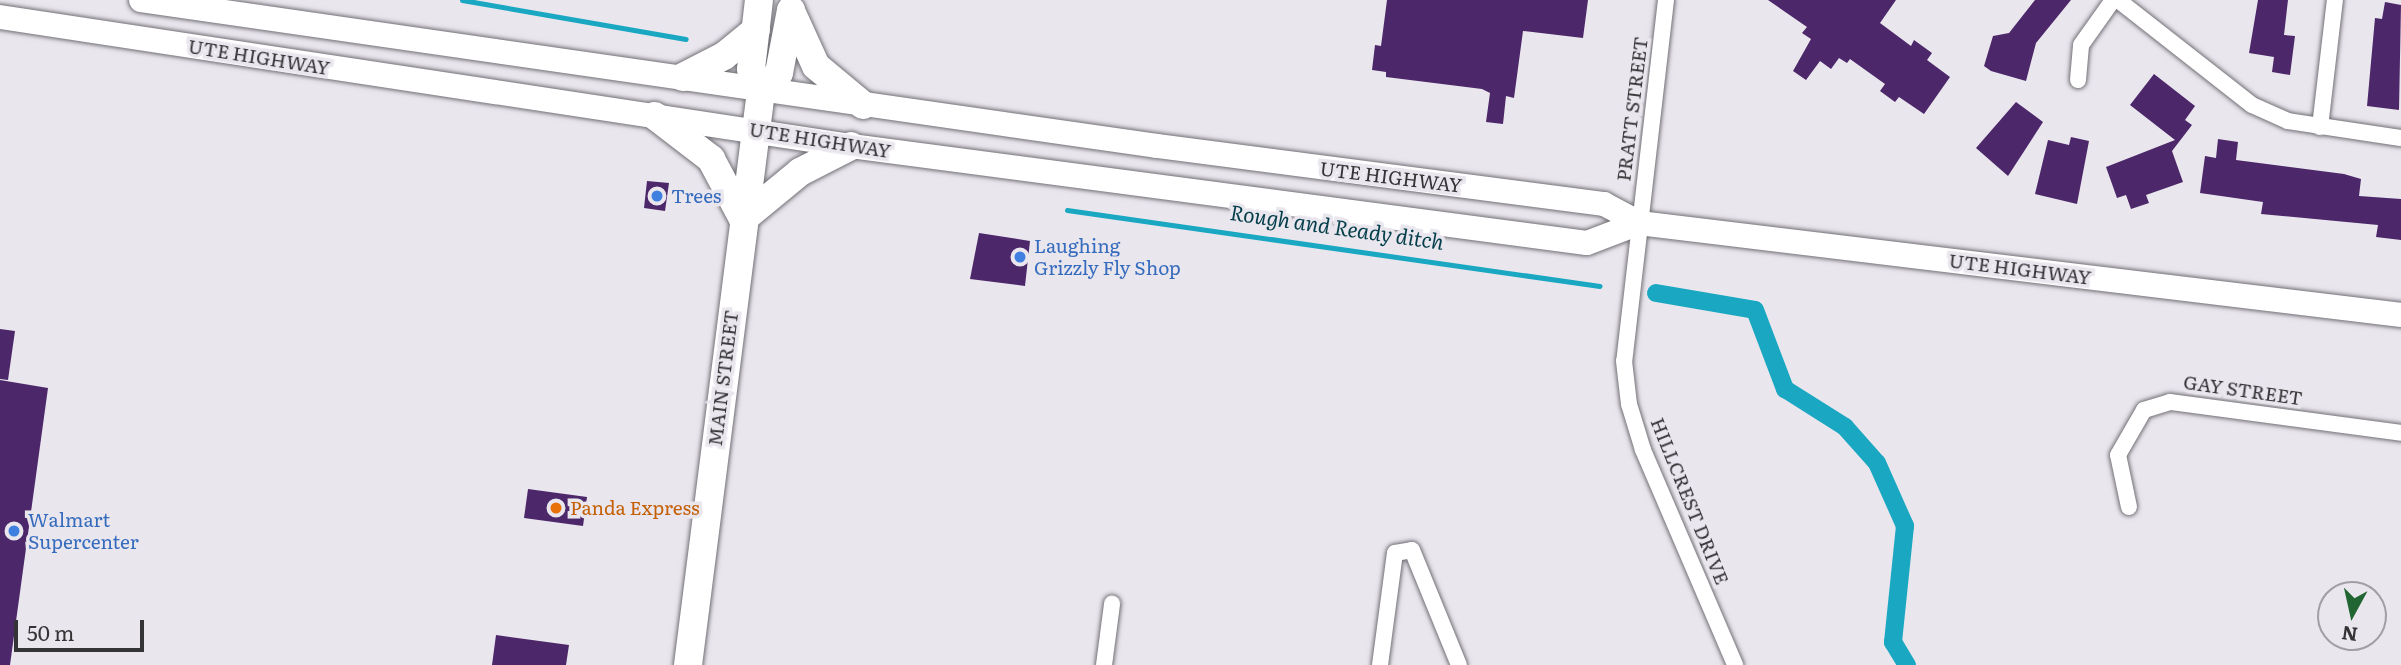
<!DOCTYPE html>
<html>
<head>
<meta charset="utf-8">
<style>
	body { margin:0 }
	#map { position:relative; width:2401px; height:665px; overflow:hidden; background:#eae6ee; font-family:Literata,serif }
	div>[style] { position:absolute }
	.stream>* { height:5px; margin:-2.5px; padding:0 2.5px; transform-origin:2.5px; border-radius:2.5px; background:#19a7c1 }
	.canal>* { height:18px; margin:-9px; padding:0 9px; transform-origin:9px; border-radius:9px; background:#19a7c1 }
	.building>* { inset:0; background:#4c276a }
	.roads { filter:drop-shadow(0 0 2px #727076) drop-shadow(0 0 2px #727076) }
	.street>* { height:16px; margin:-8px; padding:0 8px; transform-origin:8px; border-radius:8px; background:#fff }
	.primary>* { height:24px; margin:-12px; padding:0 12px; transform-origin:12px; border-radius:12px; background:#fff }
	.highway>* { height:28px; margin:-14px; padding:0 14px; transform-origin:14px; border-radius:14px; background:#fff }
	.dots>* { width:19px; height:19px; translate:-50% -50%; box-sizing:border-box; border:4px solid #eae6ee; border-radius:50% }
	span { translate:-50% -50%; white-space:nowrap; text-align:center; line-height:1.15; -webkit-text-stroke:7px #eae6ee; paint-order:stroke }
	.street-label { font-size:19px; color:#343335 }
	.shop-label { font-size:19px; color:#366cbe }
	.left { translate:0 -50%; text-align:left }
	.food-label { font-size:19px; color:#c56008 }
	.water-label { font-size:21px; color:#033e4a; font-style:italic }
	.north { position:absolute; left:2317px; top:581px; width:70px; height:70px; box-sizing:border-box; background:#eae6ee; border:2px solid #a19ea4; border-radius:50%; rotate:188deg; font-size:19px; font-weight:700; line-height:28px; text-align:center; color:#343335 }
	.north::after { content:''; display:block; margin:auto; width:24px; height:32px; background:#216632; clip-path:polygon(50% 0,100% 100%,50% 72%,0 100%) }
	.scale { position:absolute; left:14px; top:620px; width:130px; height:32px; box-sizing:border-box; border:4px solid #343335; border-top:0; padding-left:9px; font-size:21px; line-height:24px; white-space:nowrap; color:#343335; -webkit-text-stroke:5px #eae6ee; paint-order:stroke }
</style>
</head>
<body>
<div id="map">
	<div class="stream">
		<div style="left:462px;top:0;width:227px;rotate:9.9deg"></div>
		<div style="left:1067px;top:210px;width:538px;rotate:8.12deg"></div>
	</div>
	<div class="canal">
		<div style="left:1656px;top:293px;width:100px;rotate:9.7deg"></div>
		<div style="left:1755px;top:310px;width:85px;rotate:69.2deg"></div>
		<div style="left:1785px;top:389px;width:71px;rotate:32.3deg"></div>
		<div style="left:1845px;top:427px;width:48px;rotate:48.4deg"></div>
		<div style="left:1877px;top:463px;width:69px;rotate:66deg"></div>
		<div style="left:1905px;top:526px;width:117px;rotate:95.9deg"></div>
		<div style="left:1893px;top:642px;width:27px;rotate:59deg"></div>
	</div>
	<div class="building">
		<div style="clip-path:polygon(1387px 0,1588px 0,1583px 38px,1523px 31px,1514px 98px,1506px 96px,1503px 124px,1486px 122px,1490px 93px,1482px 89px,1386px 77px,1386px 72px,1372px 70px,1375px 45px,1381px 46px)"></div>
		<div style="clip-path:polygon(1768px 0,1896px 0,1880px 23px,1911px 46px,1914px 40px,1932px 53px,1927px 60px,1950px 77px,1924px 114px,1899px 97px,1895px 102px,1880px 91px,1885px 84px,1850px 59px,1847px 63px,1839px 58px,1831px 69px,1820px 61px,1806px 80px,1793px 71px,1811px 39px,1802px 33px,1807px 27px)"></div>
		<div style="clip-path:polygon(2035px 0,2071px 0,2036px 43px,2026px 81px,1991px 71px,1984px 66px,1993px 36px,2009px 33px)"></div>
		<div style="clip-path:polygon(2258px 0,2288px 0,2284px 35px,2295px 36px,2290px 75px,2272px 72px,2274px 57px,2249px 53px)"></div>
		<div style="clip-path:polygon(2385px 2px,2401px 5px,2399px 110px,2367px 106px,2375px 18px,2382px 19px)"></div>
		<div style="clip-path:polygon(2154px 74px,2195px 106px,2185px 120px,2192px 125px,2172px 151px,2183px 182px,2146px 195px,2149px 203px,2131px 209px,2126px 195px,2117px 198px,2106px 167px,2175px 140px,2130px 105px)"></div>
		<div style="clip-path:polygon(2016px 102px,2043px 122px,2008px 176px,1976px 148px)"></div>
		<div style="clip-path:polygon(2071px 137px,2089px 141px,2077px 204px,2035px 194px,2048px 140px,2069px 145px)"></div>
		<div style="clip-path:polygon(2218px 139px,2238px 142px,2236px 160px,2344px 174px,2361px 179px,2359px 196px,2401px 199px,2401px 240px,2376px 237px,2378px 225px,2261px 214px,2263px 202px,2200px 193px,2205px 156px,2216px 158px)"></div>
		<div style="clip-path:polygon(647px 181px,669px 183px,665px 211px,644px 208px)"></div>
		<div style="clip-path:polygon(979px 233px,1030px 241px,1025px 286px,970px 279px)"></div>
		<div style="clip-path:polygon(0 329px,15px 331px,8px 380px,0 379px)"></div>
		<div style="clip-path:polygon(0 380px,48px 388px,10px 665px,0 665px)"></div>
		<div style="clip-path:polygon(528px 489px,587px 497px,583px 526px,524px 518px)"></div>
		<div style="clip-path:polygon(496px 635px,569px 645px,566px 665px,492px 665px)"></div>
	</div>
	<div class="roads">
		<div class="street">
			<div style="left:1666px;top:0;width:363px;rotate:96.6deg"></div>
			<div style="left:1624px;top:361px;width:43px;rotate:83.4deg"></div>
			<div style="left:1629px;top:404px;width:48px;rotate:73.1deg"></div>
			<div style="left:1643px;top:450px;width:234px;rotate:66.8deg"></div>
			<div style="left:2118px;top:0;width:170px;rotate:38.1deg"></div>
			<div style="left:2252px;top:105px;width:39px;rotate:24deg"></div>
			<div style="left:2288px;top:121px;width:114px;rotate:8.6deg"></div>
			<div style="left:2078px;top:80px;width:35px;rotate:-85deg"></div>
			<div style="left:2081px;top:45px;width:55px;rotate:-54.6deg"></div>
			<div style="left:2320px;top:127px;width:128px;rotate:-83.3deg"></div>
			<div style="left:2129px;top:507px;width:53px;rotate:-101.9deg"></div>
			<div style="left:2118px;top:455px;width:52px;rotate:-60deg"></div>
			<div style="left:2144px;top:410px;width:27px;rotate:-17deg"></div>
			<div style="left:2170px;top:402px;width:233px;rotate:7.6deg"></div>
			<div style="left:1104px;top:665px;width:62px;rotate:-82.5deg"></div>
			<div style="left:1380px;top:665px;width:113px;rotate:-82.4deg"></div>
			<div style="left:1395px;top:553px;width:17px;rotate:-10deg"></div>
			<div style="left:1412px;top:550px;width:124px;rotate:67.8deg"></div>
		</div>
		<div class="primary">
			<div style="left:141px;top:0;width:1026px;rotate:8.18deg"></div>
			<div style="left:1157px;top:146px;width:451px;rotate:7.4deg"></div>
			<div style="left:1604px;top:204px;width:40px;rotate:28deg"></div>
			<div style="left:1639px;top:223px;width:768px;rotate:6.88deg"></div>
			<div style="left:0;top:17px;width:861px;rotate:8.62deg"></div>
			<div style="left:851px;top:146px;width:742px;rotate:7.51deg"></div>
			<div style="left:1587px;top:243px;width:56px;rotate:-21deg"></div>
		</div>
		<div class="highway">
			<div style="left:791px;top:11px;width:60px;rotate:65.6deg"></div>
			<div style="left:816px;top:66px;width:61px;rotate:39.7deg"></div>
			<div style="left:683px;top:77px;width:46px;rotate:-27.1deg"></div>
			<div style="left:724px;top:56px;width:41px;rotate:-39.1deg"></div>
			<div style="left:761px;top:91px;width:25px;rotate:-45deg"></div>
			<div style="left:779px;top:73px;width:64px;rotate:-79.2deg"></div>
			<div style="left:655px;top:116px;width:71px;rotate:37.5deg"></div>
			<div style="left:711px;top:159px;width:68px;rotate:61.9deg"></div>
			<div style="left:743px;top:219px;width:74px;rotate:-39.5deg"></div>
			<div style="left:800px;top:172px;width:57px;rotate:-27deg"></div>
			<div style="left:688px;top:665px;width:579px;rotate:-82.75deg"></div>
			<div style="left:761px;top:91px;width:24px;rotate:-114deg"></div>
			<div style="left:751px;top:69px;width:69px;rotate:-83.4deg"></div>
		</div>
	</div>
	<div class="dots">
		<div style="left:657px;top:196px;background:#3f7fe0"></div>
		<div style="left:1020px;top:257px;background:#3f7fe0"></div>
		<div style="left:556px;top:508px;background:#e8710a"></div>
		<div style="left:14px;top:531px;background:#3f7fe0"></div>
	</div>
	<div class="street-label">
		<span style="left:259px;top:57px;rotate:9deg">UTE HIGHWAY</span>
		<span style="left:1632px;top:109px;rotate:-83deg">PRATT STREET</span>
		<span style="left:820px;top:140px;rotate:9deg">UTE HIGHWAY</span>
		<span style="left:1391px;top:177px;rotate:7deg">UTE HIGHWAY</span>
		<span style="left:2020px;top:269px;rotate:7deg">UTE HIGHWAY</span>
		<span style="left:723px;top:378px;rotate:-83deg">MAIN STREET</span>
		<span style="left:2243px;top:390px;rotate:8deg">GAY STREET</span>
		<span style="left:1690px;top:501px;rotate:68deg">HILLCREST DRIVE</span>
	</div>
	<div class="shop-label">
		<span class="left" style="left:671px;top:196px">Trees</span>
		<span class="left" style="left:1034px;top:257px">Laughing<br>Grizzly Fly Shop</span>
		<span class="left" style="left:28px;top:531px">Walmart<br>Supercenter</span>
	</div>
	<div class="food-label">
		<span class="left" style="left:570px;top:508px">Panda Express</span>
	</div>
	<div class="water-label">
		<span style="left:1337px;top:226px;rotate:8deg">Rough and Ready ditch</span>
	</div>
	<div class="north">N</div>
	<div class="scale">50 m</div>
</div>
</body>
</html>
